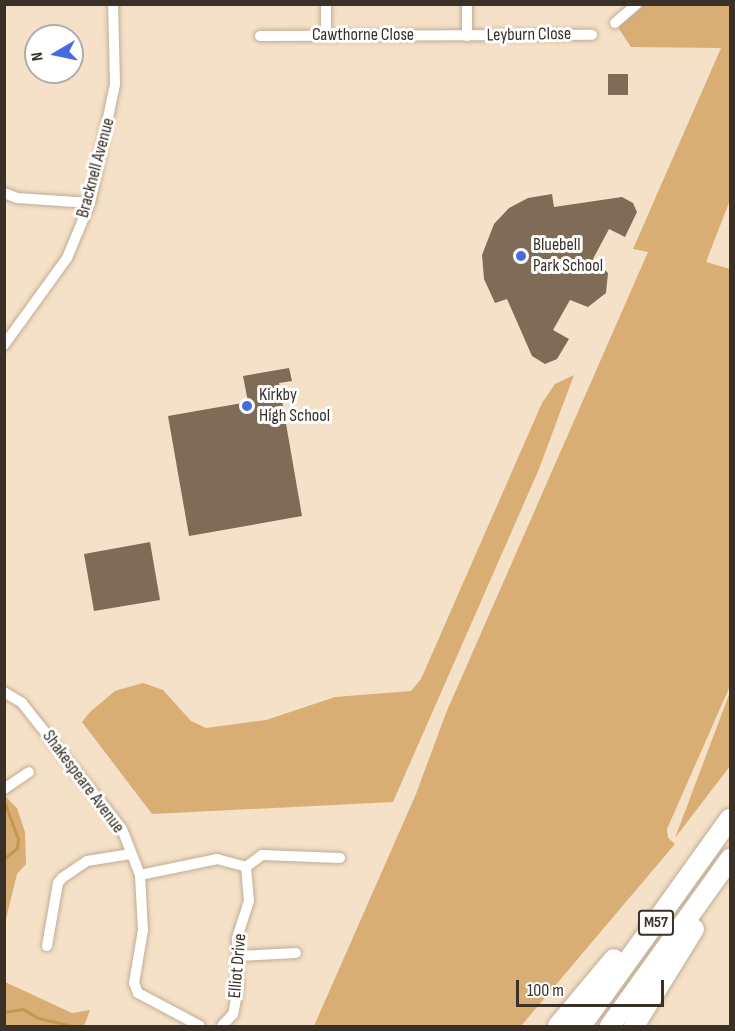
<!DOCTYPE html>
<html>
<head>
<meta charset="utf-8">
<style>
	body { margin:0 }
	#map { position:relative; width:735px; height:1031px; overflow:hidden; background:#f5e1c7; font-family:"Sofia Sans Condensed",sans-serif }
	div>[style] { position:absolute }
	.green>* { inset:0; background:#d9ae75 }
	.stream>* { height:3px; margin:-1.5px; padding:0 1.5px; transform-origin:1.5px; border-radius:1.5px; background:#c79651 }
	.building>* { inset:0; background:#7e6c56 }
	.roads { filter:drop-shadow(0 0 2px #c0ad94) drop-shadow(0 0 2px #c0ad94) }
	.minor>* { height:10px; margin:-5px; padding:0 5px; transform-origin:5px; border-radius:5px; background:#fff }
	.motorway>* { height:20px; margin:-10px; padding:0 10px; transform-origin:10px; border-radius:10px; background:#fff }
	.dots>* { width:16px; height:16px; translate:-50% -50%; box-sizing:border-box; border:3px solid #fff; border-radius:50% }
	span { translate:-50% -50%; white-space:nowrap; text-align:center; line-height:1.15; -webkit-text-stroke:6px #fff; paint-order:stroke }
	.shield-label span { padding:2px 4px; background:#fff; border:2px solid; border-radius:4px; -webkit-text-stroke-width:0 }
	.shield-label { font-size:16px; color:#393127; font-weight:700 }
	.street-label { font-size:18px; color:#393127 }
	.poi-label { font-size:18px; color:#393127 }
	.left { translate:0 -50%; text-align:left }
	.frame { position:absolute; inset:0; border:6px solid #393127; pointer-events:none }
	.north { position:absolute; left:24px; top:24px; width:60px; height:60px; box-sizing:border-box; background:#fff; border:2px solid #b0ada9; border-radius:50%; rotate:261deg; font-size:16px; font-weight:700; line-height:24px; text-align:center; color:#393127 }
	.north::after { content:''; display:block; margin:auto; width:21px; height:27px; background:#456bde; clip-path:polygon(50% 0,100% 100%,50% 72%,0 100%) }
	.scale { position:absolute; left:516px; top:980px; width:148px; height:27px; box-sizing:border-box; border:3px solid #393127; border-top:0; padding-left:8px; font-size:18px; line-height:21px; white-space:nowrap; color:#393127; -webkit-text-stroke:4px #fff; paint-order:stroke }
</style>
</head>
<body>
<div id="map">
	<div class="green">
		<div style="clip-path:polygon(638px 5px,730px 5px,730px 200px,706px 262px,730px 269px,730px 686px,667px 829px,668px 838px,675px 844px,521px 1026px,314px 1026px,416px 794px,446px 713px,648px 252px,633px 249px,721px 48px,631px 47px,615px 23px)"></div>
		<div style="clip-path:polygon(574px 375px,539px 469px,393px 802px,152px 814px,82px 722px,90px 712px,115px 691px,143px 683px,163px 690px,191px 721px,206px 728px,266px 720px,335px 697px,411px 691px,421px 679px,542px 403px,555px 384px)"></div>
		<div style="clip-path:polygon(730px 692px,730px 766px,675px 838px)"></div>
		<div style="clip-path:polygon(5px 796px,17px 808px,25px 832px,26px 864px,17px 874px,5px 923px)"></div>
		<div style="clip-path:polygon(5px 982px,72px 1013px,90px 1010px,84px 1026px,5px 1026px,5px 1013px,14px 1011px,5px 1012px)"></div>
	</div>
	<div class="stream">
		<div style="left:4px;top:801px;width:40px;rotate:69.8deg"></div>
		<div style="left:18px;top:839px;width:9px;rotate:96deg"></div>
		<div style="left:17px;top:848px;width:17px;rotate:140deg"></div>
		<div style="left:4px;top:1012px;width:19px;rotate:-9deg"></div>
		<div style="left:23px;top:1009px;width:17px;rotate:31deg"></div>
		<div style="left:38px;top:1018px;width:36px;rotate:13deg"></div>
	</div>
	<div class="building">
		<div style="clip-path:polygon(608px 74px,628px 74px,628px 95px,608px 95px)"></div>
		<div style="clip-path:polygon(552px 194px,554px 207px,622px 197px,633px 203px,637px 212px,625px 237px,609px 229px,593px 259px,608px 273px,606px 293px,588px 307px,570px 300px,553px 330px,569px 339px,557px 359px,545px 364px,532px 356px,507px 299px,495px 303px,484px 279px,482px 255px,494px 224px,509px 208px,528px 198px)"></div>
		<div style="clip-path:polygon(289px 368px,292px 381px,279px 383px,302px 516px,189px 536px,168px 416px,248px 402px,243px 376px)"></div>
		<div style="clip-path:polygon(150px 542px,160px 600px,94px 611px,84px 554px)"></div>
	</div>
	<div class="roads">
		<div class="minor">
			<div style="left:326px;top:4px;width:31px;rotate:90deg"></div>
			<div style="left:615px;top:23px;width:29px;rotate:-41deg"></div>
			<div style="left:260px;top:36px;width:332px;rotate:-0.2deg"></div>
			<div style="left:467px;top:36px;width:32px;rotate:-90deg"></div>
			<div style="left:4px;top:193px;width:14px;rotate:21deg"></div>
			<div style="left:17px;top:198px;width:73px;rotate:3.9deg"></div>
			<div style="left:4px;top:345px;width:107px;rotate:-54.1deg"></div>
			<div style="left:67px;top:258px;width:60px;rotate:-67.3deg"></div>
			<div style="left:90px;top:203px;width:122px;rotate:-78.1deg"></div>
			<div style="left:115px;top:84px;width:80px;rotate:-91.4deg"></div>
			<div style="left:4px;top:692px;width:21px;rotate:31deg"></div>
			<div style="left:22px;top:703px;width:161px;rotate:51.6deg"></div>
			<div style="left:122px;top:829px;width:49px;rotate:68.6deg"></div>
			<div style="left:140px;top:875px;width:55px;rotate:86.9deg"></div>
			<div style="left:143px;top:930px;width:54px;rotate:99.6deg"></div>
			<div style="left:134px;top:983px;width:11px;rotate:68deg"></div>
			<div style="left:138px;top:993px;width:70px;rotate:28deg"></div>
			<div style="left:4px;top:789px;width:30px;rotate:-34deg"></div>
			<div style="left:246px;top:867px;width:20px;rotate:-37deg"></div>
			<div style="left:262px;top:855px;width:78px;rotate:2.2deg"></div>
			<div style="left:140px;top:875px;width:79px;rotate:-11.7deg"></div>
			<div style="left:217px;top:859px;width:30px;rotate:15deg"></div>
			<div style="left:246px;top:867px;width:34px;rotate:85deg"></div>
			<div style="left:249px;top:901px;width:40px;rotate:108deg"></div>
			<div style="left:237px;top:939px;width:48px;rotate:88.8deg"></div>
			<div style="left:238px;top:987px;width:27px;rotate:100deg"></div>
			<div style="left:233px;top:1014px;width:16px;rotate:133deg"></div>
			<div style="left:47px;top:946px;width:64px;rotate:-80.1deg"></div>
			<div style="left:58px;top:883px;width:6px;rotate:-51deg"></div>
			<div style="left:62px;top:878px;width:30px;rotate:-34deg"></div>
			<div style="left:87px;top:861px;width:44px;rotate:-9.2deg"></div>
			<div style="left:239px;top:956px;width:57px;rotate:-3deg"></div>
		</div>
		<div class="motorway">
			<div style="left:558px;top:1026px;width:87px;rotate:-50.1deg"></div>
			<div style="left:581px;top:1026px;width:255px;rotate:-54.3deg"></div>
			<div style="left:610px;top:1026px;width:206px;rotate:-54.3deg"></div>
			<div style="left:634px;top:1026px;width:114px;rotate:-58.3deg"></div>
		</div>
	</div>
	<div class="dots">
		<div style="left:521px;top:256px;background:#456bde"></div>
		<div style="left:247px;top:406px;background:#456bde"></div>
	</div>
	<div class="shield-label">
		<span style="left:656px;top:923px">M57</span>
	</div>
	<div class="street-label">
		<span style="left:363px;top:35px">Cawthorne Close</span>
		<span style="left:529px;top:35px;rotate:-1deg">Leyburn Close</span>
		<span style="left:96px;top:168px;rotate:-75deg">Bracknell Avenue</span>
		<span style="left:83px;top:782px;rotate:53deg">Shakespeare Avenue</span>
		<span style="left:238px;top:966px;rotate:-85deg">Elliot Drive</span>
	</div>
	<div class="poi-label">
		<span class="left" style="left:533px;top:256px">Bluebell<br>Park School</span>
		<span class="left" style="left:259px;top:406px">Kirkby<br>High School</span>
	</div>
	<div class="frame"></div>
	<div class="north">N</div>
	<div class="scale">100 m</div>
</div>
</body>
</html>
